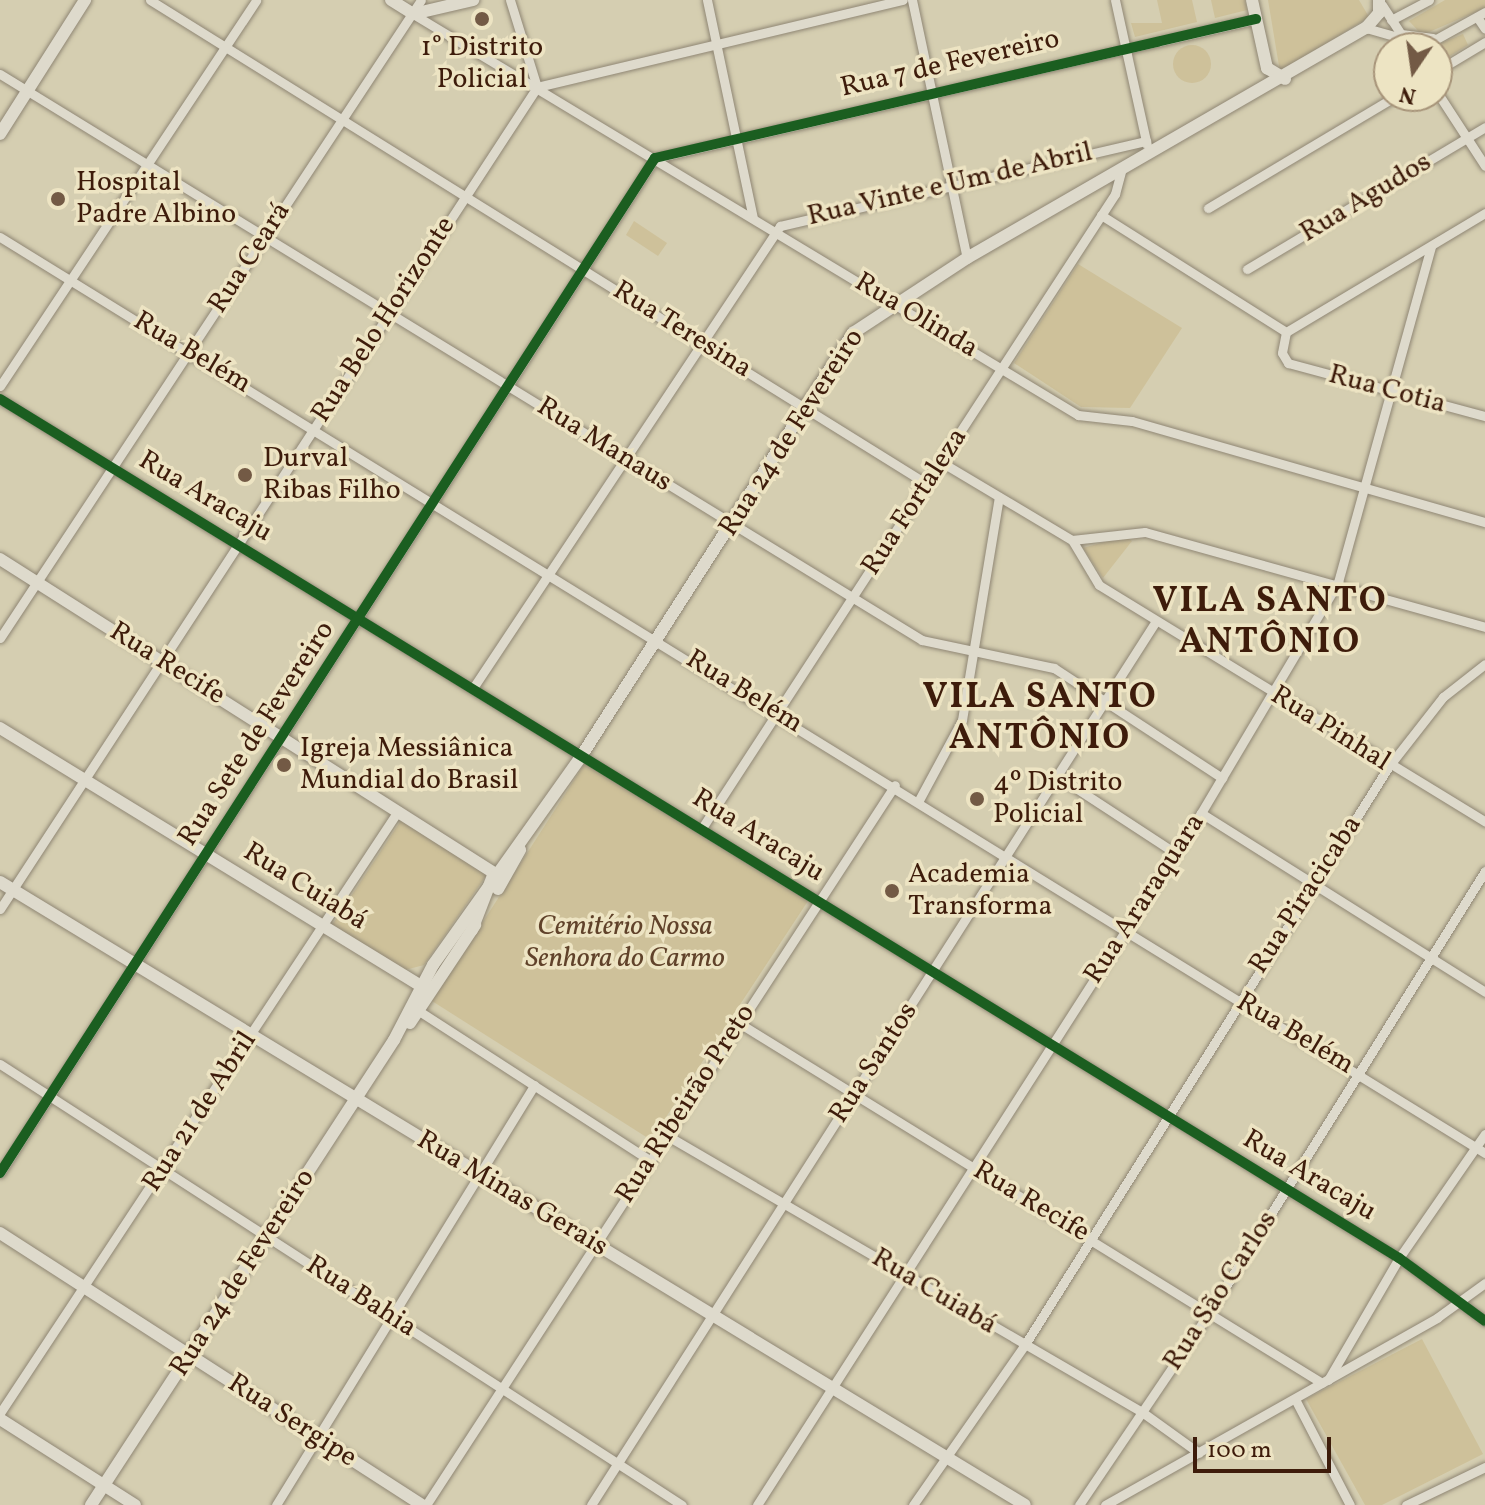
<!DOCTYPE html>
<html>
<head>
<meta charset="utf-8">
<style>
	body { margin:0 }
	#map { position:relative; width:1485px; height:1505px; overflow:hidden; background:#d5ceb1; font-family:Vollkorn,serif }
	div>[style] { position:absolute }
	.green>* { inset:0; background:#cec19a }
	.round { border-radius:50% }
	.roads { filter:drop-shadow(0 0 2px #8f8674) drop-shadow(0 0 2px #8f8674) }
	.street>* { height:9px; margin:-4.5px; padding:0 4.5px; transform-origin:4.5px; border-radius:4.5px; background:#dedacc }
	.secondary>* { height:12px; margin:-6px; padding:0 6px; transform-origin:6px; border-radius:6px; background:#dedacc }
	.cycleway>* { height:10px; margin:-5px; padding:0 5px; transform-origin:5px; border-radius:5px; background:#1b5e20 }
	.dots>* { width:22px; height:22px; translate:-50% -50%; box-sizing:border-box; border:4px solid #ede4c3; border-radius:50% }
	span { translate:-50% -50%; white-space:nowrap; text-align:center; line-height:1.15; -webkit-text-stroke:7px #ede4c3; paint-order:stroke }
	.poi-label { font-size:28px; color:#3e1c0b }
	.left { translate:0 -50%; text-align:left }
	.street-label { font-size:28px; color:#3e1c0b }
	.park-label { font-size:28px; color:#60422a; font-style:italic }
	.district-label { font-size:36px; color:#3e1c0b; font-weight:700; letter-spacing:2px }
	.north { position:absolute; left:1373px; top:32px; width:80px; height:80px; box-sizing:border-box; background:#ede4c3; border:2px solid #a79479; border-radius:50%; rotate:193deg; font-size:22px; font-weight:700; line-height:32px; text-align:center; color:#3e1c0b }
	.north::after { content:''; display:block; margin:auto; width:28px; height:36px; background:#735a45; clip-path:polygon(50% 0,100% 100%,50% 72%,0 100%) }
	.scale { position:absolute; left:1193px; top:1437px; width:138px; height:36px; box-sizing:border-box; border:4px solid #3e1c0b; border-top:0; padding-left:10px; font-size:24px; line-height:28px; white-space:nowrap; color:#3e1c0b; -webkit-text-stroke:6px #ede4c3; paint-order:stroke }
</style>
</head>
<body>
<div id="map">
	<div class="green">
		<div style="clip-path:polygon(1157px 0,1192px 0,1197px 22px,1135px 37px,1131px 23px,1162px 23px)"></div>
		<div style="clip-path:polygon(1211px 0,1245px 0,1247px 10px,1215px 18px)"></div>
		<div style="clip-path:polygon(1268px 0,1359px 0,1369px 17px,1280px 72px)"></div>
		<div style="clip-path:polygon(1445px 0,1485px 0,1485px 8px,1422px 35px,1409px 21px)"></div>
		<div style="clip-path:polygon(1463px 34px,1468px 45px,1437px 64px,1437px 48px,1429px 48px)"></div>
		<div class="round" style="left:1173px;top:45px;width:38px;height:38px"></div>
		<div style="clip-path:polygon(634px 221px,667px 243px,658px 256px,626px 235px)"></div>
		<div style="clip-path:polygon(1078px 264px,1182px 328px,1130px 408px,1081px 407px,1014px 363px)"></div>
		<div style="clip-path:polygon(1125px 536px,1132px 541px,1103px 578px,1083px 548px)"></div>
		<div style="clip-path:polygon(585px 763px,808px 901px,651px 1140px,432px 1001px)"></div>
		<div style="clip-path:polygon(402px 819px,488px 873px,424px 965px,401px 971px,332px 925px)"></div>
		<div style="clip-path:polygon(1422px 1339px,1483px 1454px,1382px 1505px,1365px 1505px,1306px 1399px)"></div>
	</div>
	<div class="roads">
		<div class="street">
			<div style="left:150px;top:0;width:915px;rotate:31.92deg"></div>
			<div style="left:510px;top:0;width:91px;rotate:72.8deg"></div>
			<div style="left:707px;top:0;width:223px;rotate:78.1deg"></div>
			<div style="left:912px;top:0;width:264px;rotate:78deg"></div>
			<div style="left:1115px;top:0;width:148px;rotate:77.6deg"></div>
			<div style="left:1382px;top:5px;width:51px;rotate:56.9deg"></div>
			<div style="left:413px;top:14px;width:777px;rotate:31.09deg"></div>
			<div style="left:1078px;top:415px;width:54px;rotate:6.3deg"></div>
			<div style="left:1132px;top:421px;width:367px;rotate:16deg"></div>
			<div style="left:1477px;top:17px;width:14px;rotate:56deg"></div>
			<div style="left:1391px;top:20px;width:43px;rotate:-27.8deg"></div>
			<div style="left:1366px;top:28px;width:37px;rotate:16deg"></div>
			<div style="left:1401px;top:34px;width:32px;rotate:7deg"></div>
			<div style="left:1420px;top:48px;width:74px;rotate:-29deg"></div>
			<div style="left:1437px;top:71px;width:56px;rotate:-31.1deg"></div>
			<div style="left:0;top:74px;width:1082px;rotate:31.55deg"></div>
			<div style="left:922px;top:640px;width:135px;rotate:12deg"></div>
			<div style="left:1054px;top:668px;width:201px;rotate:33.2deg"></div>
			<div style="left:1437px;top:92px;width:88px;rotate:57deg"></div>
			<div style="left:1208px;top:208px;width:219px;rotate:-30.8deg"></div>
			<div style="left:1485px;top:213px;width:232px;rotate:149.1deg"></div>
			<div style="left:1286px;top:332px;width:21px;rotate:101deg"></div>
			<div style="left:1282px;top:353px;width:12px;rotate:59deg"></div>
			<div style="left:1288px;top:363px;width:204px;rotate:15.1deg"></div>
			<div style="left:1101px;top:215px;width:219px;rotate:32.3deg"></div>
			<div style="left:0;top:237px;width:1745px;rotate:31.67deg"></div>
			<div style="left:1247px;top:269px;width:277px;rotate:-30.8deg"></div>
			<div style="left:0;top:386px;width:463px;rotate:-56.4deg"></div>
			<div style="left:0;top:399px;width:1642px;rotate:31.55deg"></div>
			<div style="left:1399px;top:1258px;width:107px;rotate:36.2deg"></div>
			<div style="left:941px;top:462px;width:152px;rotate:30.8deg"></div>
			<div style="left:1072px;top:540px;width:73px;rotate:-6.3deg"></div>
			<div style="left:1145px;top:532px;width:353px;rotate:15.6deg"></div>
			<div style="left:1072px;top:540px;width:52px;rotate:59deg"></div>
			<div style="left:1099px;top:585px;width:453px;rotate:31.5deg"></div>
			<div style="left:0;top:638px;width:764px;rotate:-56.58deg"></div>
			<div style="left:473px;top:688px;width:555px;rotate:-56.4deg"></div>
			<div style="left:780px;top:226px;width:376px;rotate:-13.1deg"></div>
			<div style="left:1056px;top:775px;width:142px;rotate:33.2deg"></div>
			<div style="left:919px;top:800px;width:91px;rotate:-61.7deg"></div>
			<div style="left:962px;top:720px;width:226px;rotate:-80.6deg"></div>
			<div style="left:1201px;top:813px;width:336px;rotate:32.2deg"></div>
			<div style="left:702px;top:828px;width:757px;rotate:-56.92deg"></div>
			<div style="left:1115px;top:194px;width:23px;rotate:-75deg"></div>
			<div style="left:0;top:909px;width:982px;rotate:-56.84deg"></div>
			<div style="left:537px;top:87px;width:376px;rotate:-13.4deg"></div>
			<div style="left:419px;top:1011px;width:274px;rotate:32.9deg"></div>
			<div style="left:739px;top:1023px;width:685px;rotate:31.7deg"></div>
			<div style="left:0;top:1064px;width:812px;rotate:32.89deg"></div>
			<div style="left:666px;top:1135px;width:551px;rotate:30.2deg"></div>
			<div style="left:1142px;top:1412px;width:70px;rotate:35.7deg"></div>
			<div style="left:0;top:1173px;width:1208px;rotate:-57.17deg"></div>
			<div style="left:655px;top:158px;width:617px;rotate:-13.02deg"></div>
			<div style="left:1328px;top:1380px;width:141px;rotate:-59.8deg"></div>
			<div style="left:1399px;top:1258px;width:151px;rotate:-55.3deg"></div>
			<div style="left:1295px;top:1399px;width:119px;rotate:62.6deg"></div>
			<div style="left:0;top:1413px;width:722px;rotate:-56.53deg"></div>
			<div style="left:276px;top:1505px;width:493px;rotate:-58.4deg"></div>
			<div style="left:426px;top:1505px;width:859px;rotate:-56.92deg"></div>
			<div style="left:591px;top:1505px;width:1049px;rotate:-57.42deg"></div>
			<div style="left:757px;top:1505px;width:822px;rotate:-57.32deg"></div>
			<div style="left:1201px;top:813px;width:269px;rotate:-59.3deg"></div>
			<div style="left:1338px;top:582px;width:348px;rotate:-74.5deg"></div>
			<div style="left:913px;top:1505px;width:194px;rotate:-55.1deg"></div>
			<div style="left:1024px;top:1346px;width:685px;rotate:-57.82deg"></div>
			<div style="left:1389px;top:766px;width:88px;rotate:-52deg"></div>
			<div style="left:1443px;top:697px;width:53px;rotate:-38.2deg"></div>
			<div style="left:1079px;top:1505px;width:232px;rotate:-55.9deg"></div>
			<div style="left:1209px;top:1313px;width:521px;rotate:-58.02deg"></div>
			<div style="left:1105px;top:1505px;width:382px;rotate:-29.4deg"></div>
			<div style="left:1438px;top:1317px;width:58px;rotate:-35.9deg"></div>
			<div style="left:1406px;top:1505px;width:88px;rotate:-25.7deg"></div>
		</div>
		<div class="secondary">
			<div style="left:391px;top:0;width:26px;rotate:32deg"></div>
			<div style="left:413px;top:14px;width:62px;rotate:-13.1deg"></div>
			<div style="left:1252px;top:0;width:70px;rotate:77.6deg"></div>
			<div style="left:1267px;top:68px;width:21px;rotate:31deg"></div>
			<div style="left:0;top:134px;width:159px;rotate:-57.6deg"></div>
			<div style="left:0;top:559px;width:585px;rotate:32.44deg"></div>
			<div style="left:494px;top:873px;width:61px;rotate:111.1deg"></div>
			<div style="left:0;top:728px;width:495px;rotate:31.5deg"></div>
			<div style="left:0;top:882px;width:1199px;rotate:31.29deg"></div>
			<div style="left:498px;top:889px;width:45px;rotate:-60.6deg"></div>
			<div style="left:410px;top:1023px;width:118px;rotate:-56.4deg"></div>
			<div style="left:0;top:1233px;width:502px;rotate:32.8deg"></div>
			<div style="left:0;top:1419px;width:160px;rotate:32.5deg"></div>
			<div style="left:91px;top:1505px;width:555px;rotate:-56.91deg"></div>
			<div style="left:394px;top:1040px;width:85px;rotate:-62.5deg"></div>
			<div style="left:433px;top:965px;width:257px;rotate:-54.6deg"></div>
			<div style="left:582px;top:755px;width:502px;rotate:-57.29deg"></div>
			<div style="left:853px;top:333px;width:136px;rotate:-33.3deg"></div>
			<div style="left:967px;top:258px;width:461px;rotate:-30deg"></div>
			<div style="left:1366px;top:28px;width:20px;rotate:-49deg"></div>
			<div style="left:1379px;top:13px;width:13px;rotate:-90deg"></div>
		</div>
	</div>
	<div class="cycleway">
		<div style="left:0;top:399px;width:1642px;rotate:31.55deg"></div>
		<div style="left:1399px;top:1258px;width:107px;rotate:36.2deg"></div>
		<div style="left:0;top:1173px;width:1208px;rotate:-57.17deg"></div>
		<div style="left:655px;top:158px;width:617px;rotate:-13.02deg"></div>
	</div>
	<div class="dots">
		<div style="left:482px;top:19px;background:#735a45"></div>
		<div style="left:58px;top:199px;background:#735a45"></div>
		<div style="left:245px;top:475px;background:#735a45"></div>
		<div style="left:284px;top:765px;background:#735a45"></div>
		<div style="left:977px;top:799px;background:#735a45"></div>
		<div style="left:892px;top:891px;background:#735a45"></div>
	</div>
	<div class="poi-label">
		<span style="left:482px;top:64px">1° Distrito<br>Policial</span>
		<span class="left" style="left:76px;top:199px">Hospital<br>Padre Albino</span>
		<span class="left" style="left:263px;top:475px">Durval<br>Ribas Filho</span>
		<span class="left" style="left:300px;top:765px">Igreja Messiânica<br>Mundial do Brasil</span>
		<span class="left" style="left:993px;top:799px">4º Distrito<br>Policial</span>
		<span class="left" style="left:908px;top:891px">Academia<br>Transforma</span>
	</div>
	<div class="street-label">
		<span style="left:950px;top:64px;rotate:-13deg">Rua 7 de Fevereiro</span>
		<span style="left:950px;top:185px;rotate:-13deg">Rua Vinte e Um de Abril</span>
		<span style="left:1366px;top:198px;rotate:-31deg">Rua Agudos</span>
		<span style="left:250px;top:258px;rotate:-57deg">Rua Ceará</span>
		<span style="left:916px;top:316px;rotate:31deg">Rua Olinda</span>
		<span style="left:384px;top:320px;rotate:-57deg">Rua Belo Horizonte</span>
		<span style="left:682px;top:330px;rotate:32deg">Rua Teresina</span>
		<span style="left:192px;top:353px;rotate:31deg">Rua Belém</span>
		<span style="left:1387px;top:390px;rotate:15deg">Rua Cotia</span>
		<span style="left:792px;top:433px;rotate:-57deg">Rua 24 de Fevereiro</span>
		<span style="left:604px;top:445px;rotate:32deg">Rua Manaus</span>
		<span style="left:205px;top:497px;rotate:31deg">Rua Aracaju</span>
		<span style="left:915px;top:502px;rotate:-57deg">Rua Fortaleza</span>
		<span style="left:167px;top:664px;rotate:32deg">Rua Recife</span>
		<span style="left:744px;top:692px;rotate:32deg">Rua Belém</span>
		<span style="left:1330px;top:729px;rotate:32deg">Rua Pinhal</span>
		<span style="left:257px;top:734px;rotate:-57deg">Rua Sete de Fevereiro</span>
		<span style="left:758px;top:836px;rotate:32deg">Rua Aracaju</span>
		<span style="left:305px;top:887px;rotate:32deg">Rua Cuiabá</span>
		<span style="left:1306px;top:895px;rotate:-57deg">Rua Piracicaba</span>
		<span style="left:1145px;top:899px;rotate:-57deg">Rua Araraquara</span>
		<span style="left:1295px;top:1034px;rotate:31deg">Rua Belém</span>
		<span style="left:874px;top:1063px;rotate:-57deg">Rua Santos</span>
		<span style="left:686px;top:1104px;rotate:-57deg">Rua Ribeirão Preto</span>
		<span style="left:200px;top:1112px;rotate:-57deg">Rua 21 de Abril</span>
		<span style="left:1309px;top:1176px;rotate:31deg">Rua Aracaju</span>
		<span style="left:512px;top:1194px;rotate:31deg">Rua Minas Gerais</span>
		<span style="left:1031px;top:1202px;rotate:31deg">Rua Recife</span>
		<span style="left:243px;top:1273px;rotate:-57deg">Rua 24 de Fevereiro</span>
		<span style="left:1221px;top:1291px;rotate:-57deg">Rua São Carlos</span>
		<span style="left:934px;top:1292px;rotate:31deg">Rua Cuiabá</span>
		<span style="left:361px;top:1297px;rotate:33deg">Rua Bahia</span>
		<span style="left:292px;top:1421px;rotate:33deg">Rua Sergipe</span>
	</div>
	<div class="park-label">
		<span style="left:625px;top:943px">Cemitério Nossa<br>Senhora do Carmo</span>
	</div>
	<div class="district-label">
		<span style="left:1270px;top:623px">VILA SANTO<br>ANTÔNIO</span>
		<span style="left:1040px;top:719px">VILA SANTO<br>ANTÔNIO</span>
	</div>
	<div class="north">N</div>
	<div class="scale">100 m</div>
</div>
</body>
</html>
